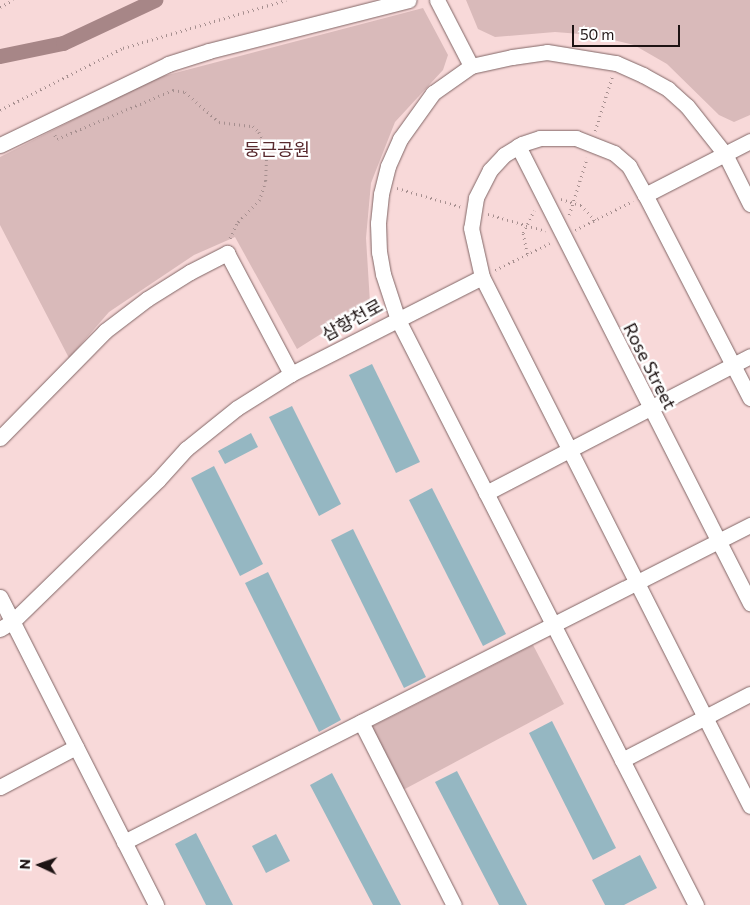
<!DOCTYPE html>
<html>
<head>
<meta charset="utf-8">
<style>
	body { margin:0 }
	#map { position:relative; width:750px; height:905px; overflow:hidden; background:#f8d9d9; font-family:Commissioner,"Noto Sans KR",sans-serif }
	div>[style] { position:absolute }
	.green>* { inset:0; background:#d9baba }
	.canal>* { height:15px; margin:-7.5px; padding:0 7.5px; transform-origin:7.5px; border-radius:7.5px; background:#a78687 }
	.building>* { inset:0; background:#95b7c2 }
	.path>* { height:2.5px; margin-top:-1.25px; transform-origin:0; background:repeating-linear-gradient(90deg,#a68f8f 0 1px,transparent 0 5px) }
	.roads { filter:drop-shadow(0 0 1px #816666) drop-shadow(0 0 1px #816666) }
	.minor>* { height:15px; margin:-7.5px; padding:0 7.5px; transform-origin:7.5px; border-radius:7.5px; background:#fff }
	span { translate:-50% -50%; white-space:nowrap; text-align:center; line-height:1.15; -webkit-text-stroke:5px #fff; paint-order:stroke }
	.park-label { font-size:18px; color:#58292d }
	.street-label { font-size:18px; color:#1d1313 }
	.north { position:absolute; left:15px; top:840px; width:50px; height:50px; -webkit-text-stroke:4px #fff; paint-order:stroke; rotate:273deg; font-size:14px; font-weight:700; line-height:20px; text-align:center; color:#1d1313 }
	.north::after { content:''; display:block; margin:auto; width:18px; height:22px; background:#1d1313; clip-path:polygon(50% 0,100% 100%,50% 72%,0 100%) }
	.scale { position:absolute; left:572px; top:25px; width:108px; height:22px; box-sizing:border-box; border:2px solid #1d1313; border-top:0; padding-left:6px; font-size:15px; line-height:18px; white-space:nowrap; color:#1d1313; -webkit-text-stroke:4px #fff; paint-order:stroke }
</style>
</head>
<body>
<div id="map">
	<div class="green">
		<div style="clip-path:polygon(466px 0,750px 0,750px 115px,734px 122px,719px 115px,667px 64px,634px 45px,593px 35px,555px 32px,495px 37px,478px 29px)"></div>
		<div style="clip-path:polygon(423px 8px,448px 55px,443px 70px,395px 122px,371px 183px,366px 238px,370px 303px,297px 349px,235px 237px,194px 255px,109px 312px,69px 358px,0 225px,0 157px,156px 78px)"></div>
		<div style="clip-path:polygon(533px 645px,564px 704px,403px 790px,372px 736px,373px 726px)"></div>
	</div>
	<div class="canal">
		<div style="left:0;top:56px;width:64px;rotate:-11.7deg"></div>
		<div style="left:63px;top:43px;width:102px;rotate:-25.1deg"></div>
	</div>
	<div class="building">
		<div style="clip-path:polygon(372px 364px,420px 462px,396px 473px,349px 375px)"></div>
		<div style="clip-path:polygon(292px 406px,341px 504px,319px 516px,269px 417px)"></div>
		<div style="clip-path:polygon(251px 433px,258px 447px,225px 464px,218px 451px)"></div>
		<div style="clip-path:polygon(214px 466px,263px 564px,240px 576px,191px 478px)"></div>
		<div style="clip-path:polygon(432px 488px,506px 634px,483px 646px,409px 500px)"></div>
		<div style="clip-path:polygon(353px 529px,426px 677px,404px 688px,331px 540px)"></div>
		<div style="clip-path:polygon(268px 572px,341px 720px,319px 732px,245px 583px)"></div>
		<div style="clip-path:polygon(552px 721px,616px 848px,593px 860px,529px 733px)"></div>
		<div style="clip-path:polygon(457px 771px,527px 905px,499px 905px,435px 782px)"></div>
		<div style="clip-path:polygon(332px 773px,401px 905px,373px 905px,310px 785px)"></div>
		<div style="clip-path:polygon(196px 833px,233px 905px,206px 905px,175px 844px)"></div>
		<div style="clip-path:polygon(276px 834px,290px 861px,266px 873px,252px 846px)"></div>
		<div style="clip-path:polygon(640px 855px,657px 888px,624px 905px,605px 905px,592px 880px)"></div>
	</div>
	<div class="path">
		<div style="left:0;top:7px;width:15px;rotate:-28deg"></div>
		<div style="left:0;top:110px;width:138px;rotate:-26.8deg"></div>
		<div style="left:123px;top:48px;width:170px;rotate:-16.4deg"></div>
		<div style="left:595px;top:131px;width:57px;rotate:-72.5deg"></div>
		<div style="left:55px;top:135px;width:4px;rotate:63deg"></div>
		<div style="left:57px;top:139px;width:126px;rotate:-22.9deg"></div>
		<div style="left:173px;top:90px;width:12px;rotate:9deg"></div>
		<div style="left:185px;top:92px;width:45px;rotate:41.4deg"></div>
		<div style="left:219px;top:122px;width:34px;rotate:7deg"></div>
		<div style="left:253px;top:126px;width:8px;rotate:45deg"></div>
		<div style="left:259px;top:132px;width:20px;rotate:66deg"></div>
		<div style="left:267px;top:150px;width:31px;rotate:92deg"></div>
		<div style="left:266px;top:181px;width:20px;rotate:108deg"></div>
		<div style="left:260px;top:200px;width:33px;rotate:134deg"></div>
		<div style="left:237px;top:224px;width:17px;rotate:115deg"></div>
		<div style="left:397px;top:188px;width:68px;rotate:16.3deg"></div>
		<div style="left:561px;top:199px;width:21px;rotate:17deg"></div>
		<div style="left:581px;top:205px;width:21px;rotate:47deg"></div>
		<div style="left:488px;top:214px;width:60px;rotate:16.3deg"></div>
		<div style="left:569px;top:215px;width:60px;rotate:-72.5deg"></div>
		<div style="left:575px;top:230px;width:65px;rotate:-26.6deg"></div>
		<div style="left:527px;top:254px;width:21px;rotate:-101deg"></div>
		<div style="left:523px;top:233px;width:25px;rotate:-64deg"></div>
		<div style="left:495px;top:270px;width:61px;rotate:-26.1deg"></div>
	</div>
	<div class="roads">
		<div class="minor">
			<div style="left:437px;top:0;width:74px;rotate:62.7deg"></div>
			<div style="left:0;top:145px;width:187px;rotate:-25.7deg"></div>
			<div style="left:168px;top:64px;width:43px;rotate:-17.6deg"></div>
			<div style="left:209px;top:51px;width:206px;rotate:-14.3deg"></div>
			<div style="left:518px;top:146px;width:513px;rotate:63.08deg"></div>
			<div style="left:645px;top:195px;width:118px;rotate:-27.2deg"></div>
			<div style="left:750px;top:398px;width:229px;rotate:-117.3deg"></div>
			<div style="left:645px;top:195px;width:33px;rotate:-119deg"></div>
			<div style="left:629px;top:166px;width:20px;rotate:-139deg"></div>
			<div style="left:614px;top:153px;width:41px;rotate:-158.5deg"></div>
			<div style="left:576px;top:138px;width:36px;rotate:180deg"></div>
			<div style="left:540px;top:138px;width:19px;rotate:162deg"></div>
			<div style="left:522px;top:144px;width:21px;rotate:149deg"></div>
			<div style="left:504px;top:155px;width:21px;rotate:133deg"></div>
			<div style="left:490px;top:170px;width:31px;rotate:117deg"></div>
			<div style="left:476px;top:198px;width:30px;rotate:99deg"></div>
			<div style="left:471px;top:228px;width:50px;rotate:77.3deg"></div>
			<div style="left:482px;top:277px;width:593px;rotate:63.13deg"></div>
			<div style="left:0;top:438px;width:150px;rotate:-45.5deg"></div>
			<div style="left:105px;top:331px;width:53px;rotate:-37.3deg"></div>
			<div style="left:147px;top:299px;width:51px;rotate:-32.1deg"></div>
			<div style="left:190px;top:272px;width:42px;rotate:-27.2deg"></div>
			<div style="left:227px;top:253px;width:137px;rotate:62.1deg"></div>
			<div style="left:486px;top:493px;width:297px;rotate:-27.4deg"></div>
			<div style="left:0;top:597px;width:345px;rotate:63.1deg"></div>
			<div style="left:0;top:629px;width:15px;rotate:-32deg"></div>
			<div style="left:13px;top:621px;width:202px;rotate:-44.2deg"></div>
			<div style="left:158px;top:480px;width:42px;rotate:-47.9deg"></div>
			<div style="left:186px;top:449px;width:65px;rotate:-38.8deg"></div>
			<div style="left:237px;top:408px;width:64px;rotate:-32.2deg"></div>
			<div style="left:291px;top:374px;width:214px;rotate:-26.9deg"></div>
			<div style="left:361px;top:722px;width:205px;rotate:63.1deg"></div>
			<div style="left:622px;top:760px;width:144px;rotate:-27.3deg"></div>
			<div style="left:0;top:787px;width:86px;rotate:-27.8deg"></div>
			<div style="left:124px;top:842px;width:702px;rotate:-26.86deg"></div>
			<div style="left:696px;top:905px;width:657px;rotate:-116.99deg"></div>
			<div style="left:398px;top:320px;width:48px;rotate:-108.1deg"></div>
			<div style="left:383px;top:274px;width:22px;rotate:-100deg"></div>
			<div style="left:379px;top:252px;width:29px;rotate:-92deg"></div>
			<div style="left:378px;top:223px;width:29px;rotate:-84deg"></div>
			<div style="left:381px;top:194px;width:29px;rotate:-76deg"></div>
			<div style="left:388px;top:166px;width:30px;rotate:-66deg"></div>
			<div style="left:400px;top:139px;width:57px;rotate:-54.3deg"></div>
			<div style="left:433px;top:93px;width:47px;rotate:-35.4deg"></div>
			<div style="left:471px;top:66px;width:42px;rotate:-12.4deg"></div>
			<div style="left:512px;top:57px;width:35px;rotate:-8deg"></div>
			<div style="left:547px;top:52px;width:70px;rotate:9.1deg"></div>
			<div style="left:616px;top:63px;width:30px;rotate:24deg"></div>
			<div style="left:643px;top:75px;width:29px;rotate:29deg"></div>
			<div style="left:668px;top:89px;width:25px;rotate:42deg"></div>
			<div style="left:687px;top:106px;width:61px;rotate:51.6deg"></div>
			<div style="left:725px;top:154px;width:56px;rotate:63.4deg"></div>
		</div>
	</div>
	<div class="park-label">
		<span style="left:277px;top:149px">둥근공원</span>
	</div>
	<div class="street-label">
		<span style="left:352px;top:320px;rotate:-29deg">삼향천로</span>
		<span style="left:650px;top:366px;rotate:63deg">Rose Street</span>
	</div>
	<div class="north">N</div>
	<div class="scale">50 m</div>
</div>
</body>
</html>
